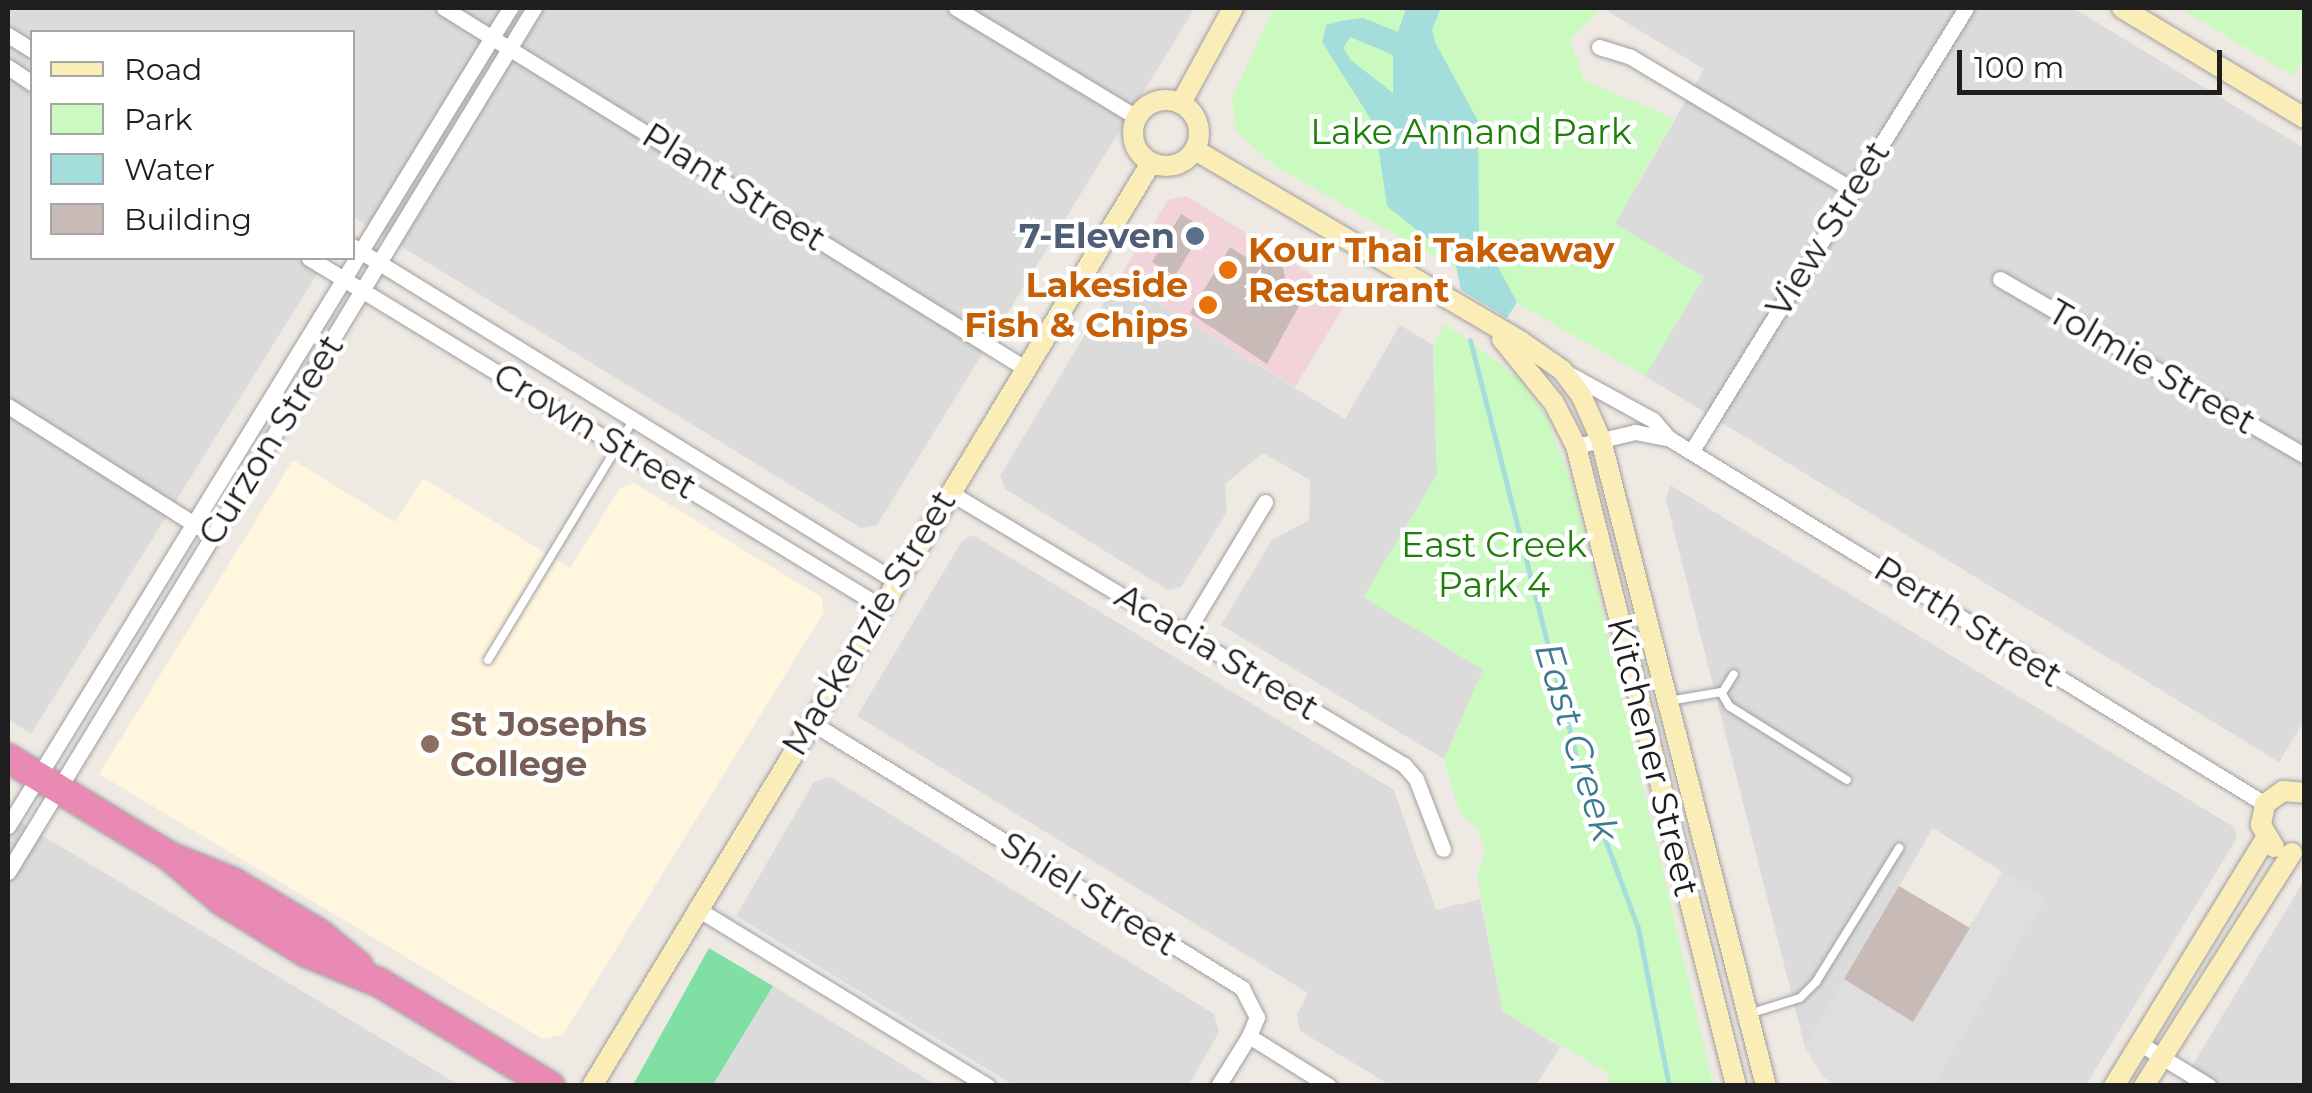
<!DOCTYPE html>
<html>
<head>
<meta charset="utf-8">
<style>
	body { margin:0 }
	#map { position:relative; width:2312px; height:1093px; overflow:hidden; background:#efe9e4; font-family:Montserrat,sans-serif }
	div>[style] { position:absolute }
	.residential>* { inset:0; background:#dcdbdb }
	.commercial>* { inset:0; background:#f1d3d9 }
	.education>* { inset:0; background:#fff6dd }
	.park>* { inset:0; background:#cafac0 }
	.pitch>* { inset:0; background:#80e0a3 }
	.parking>* { inset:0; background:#dedede }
	.water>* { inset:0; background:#a4dedc }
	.stream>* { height:5px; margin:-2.5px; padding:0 2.5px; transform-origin:2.5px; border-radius:2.5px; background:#a4dedc }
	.building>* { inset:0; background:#c7bab7 }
	.roads { filter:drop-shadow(0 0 2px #9f9f9f) drop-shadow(0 0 2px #9f9f9f) }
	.lane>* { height:8px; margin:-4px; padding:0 4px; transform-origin:4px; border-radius:4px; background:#fff }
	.street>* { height:15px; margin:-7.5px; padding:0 7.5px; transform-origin:7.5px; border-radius:7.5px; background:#fff }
	.secondary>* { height:20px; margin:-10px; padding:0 10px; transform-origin:10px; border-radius:10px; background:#fbedb7 }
	.secondary>.ring { margin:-10px; padding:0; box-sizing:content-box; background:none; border:20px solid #fbedb7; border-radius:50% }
	.highway>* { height:28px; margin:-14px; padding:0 14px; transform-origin:14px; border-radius:14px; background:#e88ab4 }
	.dots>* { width:28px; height:28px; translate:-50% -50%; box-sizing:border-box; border:5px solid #fff; border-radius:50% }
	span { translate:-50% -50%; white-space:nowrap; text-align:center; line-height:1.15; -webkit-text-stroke:9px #fff; paint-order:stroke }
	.park-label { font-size:35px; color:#1e7f0a }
	.street-label { font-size:35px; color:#1e1e1e }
	.service-label { font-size:35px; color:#4e5e75; font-weight:700 }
	.right { translate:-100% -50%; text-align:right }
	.food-label { font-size:35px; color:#c56008; font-weight:700 }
	.left { translate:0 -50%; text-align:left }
	.education-label { font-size:35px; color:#785e54; font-weight:700 }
	.water-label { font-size:38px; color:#3e7b90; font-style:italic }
	.frame { position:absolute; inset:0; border:10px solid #1e1e1e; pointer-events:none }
	.legend { position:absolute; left:30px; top:30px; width:325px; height:230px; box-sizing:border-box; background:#fff; border:2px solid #a5a5a5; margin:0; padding:12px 18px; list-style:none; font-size:30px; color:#1e1e1e }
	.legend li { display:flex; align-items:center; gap:20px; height:50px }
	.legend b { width:50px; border:2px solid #a5a5a5 }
	.scale { position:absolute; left:1957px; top:50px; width:265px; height:45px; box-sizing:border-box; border:5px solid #1e1e1e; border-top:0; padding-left:12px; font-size:30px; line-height:35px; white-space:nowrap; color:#1e1e1e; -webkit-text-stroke:8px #fff; paint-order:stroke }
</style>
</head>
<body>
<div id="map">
	<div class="residential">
		<div style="clip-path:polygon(8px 8px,1195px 8px,877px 525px,861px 528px,353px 217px,352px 32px,32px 32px,32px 258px,327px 258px,31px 734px,8px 719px)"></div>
		<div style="clip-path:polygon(2073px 8px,2304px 148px,2304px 721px,2279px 762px,1645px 376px,1704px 277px,1615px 224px,1704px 69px,1602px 8px)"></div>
		<div style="clip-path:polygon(1119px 278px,1345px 419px,1400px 325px,1433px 345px,1437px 475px,1364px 597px,1483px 670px,1444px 759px,1221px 625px,1272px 540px,1309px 520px,1310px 480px,1263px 453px,1225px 484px,1227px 512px,1181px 587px,1168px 590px,1005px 489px,1000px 476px)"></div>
		<div style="clip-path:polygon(1670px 485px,2234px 827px,2237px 838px,2086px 1085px,1932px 1085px,2045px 899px,1933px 828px,1805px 1047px,1666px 500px)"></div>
		<div style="clip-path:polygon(973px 535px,1394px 790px,1436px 910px,1480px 899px,1503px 1011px,1560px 1047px,1536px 1085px,1390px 1085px,1300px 1031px,1297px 1015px,1308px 993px,857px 716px,962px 541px)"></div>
		<div style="clip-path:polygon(830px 777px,1214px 1014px,1219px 1032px,1189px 1085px,1013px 1085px,736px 916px,814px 782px)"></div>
		<div style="clip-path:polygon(8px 815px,58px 845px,459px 1085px,8px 1085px)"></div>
		<div style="clip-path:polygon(2303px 882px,2304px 1085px,2180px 1086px)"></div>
		<div style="clip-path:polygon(773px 986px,936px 1085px,713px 1086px)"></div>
	</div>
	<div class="commercial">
		<div style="clip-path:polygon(1187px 196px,1349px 298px,1295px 387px,1119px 278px,1168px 200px)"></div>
	</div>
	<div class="education">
		<div style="clip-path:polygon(293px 460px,395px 522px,423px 478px,570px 568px,620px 488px,634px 483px,821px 597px,824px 612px,563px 1035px,543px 1039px,99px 774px)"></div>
	</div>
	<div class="park">
		<div style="clip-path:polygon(1273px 8px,1602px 8px,1570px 40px,1584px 80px,1674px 119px,1615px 224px,1704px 277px,1645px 376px,1275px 166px,1236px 131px,1232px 99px)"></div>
		<div style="clip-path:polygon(2179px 8px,2304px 8px,2304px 58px,2293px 76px)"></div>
		<div style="clip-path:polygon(1445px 324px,1518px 377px,1547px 418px,1573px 487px,1713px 1085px,1609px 1085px,1607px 1072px,1503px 1012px,1477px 875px,1485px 851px,1478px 829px,1460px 814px,1444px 759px,1483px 670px,1363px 597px,1437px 475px,1433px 345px)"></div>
	</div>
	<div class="pitch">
		<div style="clip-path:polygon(709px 948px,773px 986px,713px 1085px,633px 1085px)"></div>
	</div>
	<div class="parking">
		<div style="clip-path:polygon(2003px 871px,2045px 899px,1932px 1085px,1836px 1085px,1822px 1076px,1805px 1047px,1844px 979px,1913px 1022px)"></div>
	</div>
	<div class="water">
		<div style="clip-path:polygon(evenodd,1406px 8px,1441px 8px,1432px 30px,1436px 44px,1478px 121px,1479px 232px,1517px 302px,1507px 318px,1461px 290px,1455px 261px,1387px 206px,1375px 126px,1322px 42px,1326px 25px,1340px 21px,1363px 18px,1398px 32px,1406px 8px,1350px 37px,1393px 55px,1393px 93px,1352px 61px,1343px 48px,1350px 37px)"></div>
	</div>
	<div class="stream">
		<div style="left:1470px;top:340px;width:446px;rotate:75.7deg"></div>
		<div style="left:1580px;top:772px;width:166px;rotate:69.6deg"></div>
		<div style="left:1638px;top:928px;width:161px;rotate:78.9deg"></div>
	</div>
	<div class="building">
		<div style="clip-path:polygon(1181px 214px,1204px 228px,1175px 276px,1152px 262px)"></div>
		<div style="clip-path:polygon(1230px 247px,1258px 265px,1282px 263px,1286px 282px,1305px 295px,1267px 364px,1190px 313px)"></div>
		<div style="clip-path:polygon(1899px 886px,1970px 928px,1913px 1022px,1844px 979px)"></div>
	</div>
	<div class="roads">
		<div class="lane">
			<div style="left:488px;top:660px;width:278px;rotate:-58.8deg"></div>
			<div style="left:1722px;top:693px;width:22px;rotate:-58deg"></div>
			<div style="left:1669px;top:701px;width:53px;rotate:-9.8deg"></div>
			<div style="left:1721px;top:692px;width:16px;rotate:60deg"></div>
			<div style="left:1729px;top:706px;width:139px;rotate:32.1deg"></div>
			<div style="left:1752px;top:1013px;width:50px;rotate:-17.4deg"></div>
			<div style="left:1800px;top:998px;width:23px;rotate:-45deg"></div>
			<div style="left:1816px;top:982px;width:158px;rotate:-58.2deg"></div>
		</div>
		<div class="street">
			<div style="left:444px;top:8px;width:681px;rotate:31.8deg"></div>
			<div style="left:956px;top:8px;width:210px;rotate:31.2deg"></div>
			<div style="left:8px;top:35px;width:28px;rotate:32deg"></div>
			<div style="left:1599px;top:47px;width:31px;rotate:17deg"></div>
			<div style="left:1629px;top:56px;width:261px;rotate:30.9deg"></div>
			<div style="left:8px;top:67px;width:29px;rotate:34deg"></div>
			<div style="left:352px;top:246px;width:638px;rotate:31.67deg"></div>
			<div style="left:309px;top:258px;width:669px;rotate:31.36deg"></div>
			<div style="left:2000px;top:279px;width:351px;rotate:30.1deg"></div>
			<div style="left:1562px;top:370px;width:104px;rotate:28.8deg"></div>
			<div style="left:1653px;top:420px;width:21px;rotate:49deg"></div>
			<div style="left:8px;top:406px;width:227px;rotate:32.4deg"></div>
			<div style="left:1576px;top:446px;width:61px;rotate:-13.3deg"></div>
			<div style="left:1635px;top:432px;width:36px;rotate:11deg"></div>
			<div style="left:1670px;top:439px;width:698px;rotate:31.53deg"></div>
			<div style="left:1691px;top:452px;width:522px;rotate:-58.23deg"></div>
			<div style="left:949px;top:492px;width:531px;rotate:30.96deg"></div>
			<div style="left:1404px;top:765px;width:18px;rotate:49deg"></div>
			<div style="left:1416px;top:779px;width:75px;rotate:68.9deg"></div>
			<div style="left:1186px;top:633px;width:153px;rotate:-58.9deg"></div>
			<div style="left:809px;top:721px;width:509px;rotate:31.66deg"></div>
			<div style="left:1242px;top:988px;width:33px;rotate:63deg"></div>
			<div style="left:1257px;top:1017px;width:21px;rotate:113deg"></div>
			<div style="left:1249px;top:1036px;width:94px;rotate:32deg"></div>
			<div style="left:8px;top:826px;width:960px;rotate:-58.46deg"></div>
			<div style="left:8px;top:872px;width:1012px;rotate:-58.67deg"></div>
			<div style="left:696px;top:908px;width:342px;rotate:31.4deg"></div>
			<div style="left:2139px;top:1043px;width:82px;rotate:31.6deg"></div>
			<div style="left:1218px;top:1086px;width:59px;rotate:-58.2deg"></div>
		</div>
		<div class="secondary">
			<div style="left:2122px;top:8px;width:213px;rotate:31.1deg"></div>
			<div class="ring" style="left:1133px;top:100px;width:46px;height:46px"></div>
			<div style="left:1181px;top:103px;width:108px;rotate:-61.3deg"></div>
			<div style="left:1195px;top:150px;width:377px;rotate:30.4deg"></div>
			<div style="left:1520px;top:341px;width:51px;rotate:34.6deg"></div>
			<div style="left:1562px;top:370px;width:31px;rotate:53deg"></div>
			<div style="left:1581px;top:395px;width:49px;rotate:66deg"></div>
			<div style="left:1601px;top:440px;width:667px;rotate:75.67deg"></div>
			<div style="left:1502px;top:339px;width:82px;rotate:50.9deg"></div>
			<div style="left:1554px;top:403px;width:48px;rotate:62.9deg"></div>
			<div style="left:1576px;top:446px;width:660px;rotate:75.96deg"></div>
			<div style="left:2274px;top:847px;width:26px;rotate:-121deg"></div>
			<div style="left:2261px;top:825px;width:21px;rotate:-79deg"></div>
			<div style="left:2265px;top:804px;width:22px;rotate:-36deg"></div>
			<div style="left:2283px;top:791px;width:21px;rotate:5deg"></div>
			<div style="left:592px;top:1086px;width:1079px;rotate:-58.8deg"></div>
			<div style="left:2114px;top:1086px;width:291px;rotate:-58.5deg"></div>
			<div style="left:2144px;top:1086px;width:276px;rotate:-57.6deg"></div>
		</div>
		<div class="highway">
			<div style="left:8px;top:758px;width:188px;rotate:31.3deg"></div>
			<div style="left:169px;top:856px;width:69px;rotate:22.1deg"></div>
			<div style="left:233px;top:882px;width:101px;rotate:30.9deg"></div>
			<div style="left:320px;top:934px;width:50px;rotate:39.4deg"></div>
			<div style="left:169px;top:856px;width:70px;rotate:40.3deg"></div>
			<div style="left:222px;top:901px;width:100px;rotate:31.5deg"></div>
			<div style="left:307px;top:953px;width:79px;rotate:22.3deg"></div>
			<div style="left:380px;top:983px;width:199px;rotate:31.2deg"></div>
		</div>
	</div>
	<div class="dots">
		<div style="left:1195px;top:236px;background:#5c6f8a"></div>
		<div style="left:1228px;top:270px;background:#e8710a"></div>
		<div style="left:1208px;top:305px;background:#e8710a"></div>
		<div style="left:430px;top:744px;background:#8d6e63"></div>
	</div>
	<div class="park-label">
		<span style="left:1471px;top:132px">Lake Annand Park</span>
		<span style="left:1494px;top:565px">East Creek<br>Park 4</span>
	</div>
	<div class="street-label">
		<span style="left:734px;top:187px;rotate:32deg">Plant Street</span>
		<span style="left:1828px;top:229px;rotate:-58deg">View Street</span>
		<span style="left:2152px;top:367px;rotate:30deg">Tolmie Street</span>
		<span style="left:595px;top:431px;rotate:31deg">Crown Street</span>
		<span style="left:271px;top:440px;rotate:-58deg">Curzon Street</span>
		<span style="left:1968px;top:622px;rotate:32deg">Perth Street</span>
		<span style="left:869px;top:623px;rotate:-59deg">Mackenzie Street</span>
		<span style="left:1217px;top:652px;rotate:31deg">Acacia Street</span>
		<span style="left:1653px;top:757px;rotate:76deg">Kitchener Street</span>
		<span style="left:1089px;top:894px;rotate:32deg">Shiel Street</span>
	</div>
	<div class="service-label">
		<span class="right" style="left:1175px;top:236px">7-Eleven</span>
	</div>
	<div class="food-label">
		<span class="left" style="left:1248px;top:270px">Kour Thai Takeaway<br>Restaurant</span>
		<span class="right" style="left:1188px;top:305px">Lakeside<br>Fish &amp; Chips</span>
	</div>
	<div class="education-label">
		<span class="left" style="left:450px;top:744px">St Josephs<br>College</span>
	</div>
	<div class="water-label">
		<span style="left:1577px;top:742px;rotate:73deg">East Creek</span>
	</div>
	<div class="frame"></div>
	<ul class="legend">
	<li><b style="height:12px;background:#fbedb7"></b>Road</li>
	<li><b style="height:28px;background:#cafac0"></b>Park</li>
	<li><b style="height:28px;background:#a4dedc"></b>Water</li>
	<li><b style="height:28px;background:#c7bab7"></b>Building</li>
	</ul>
	<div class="scale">100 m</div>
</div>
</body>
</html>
